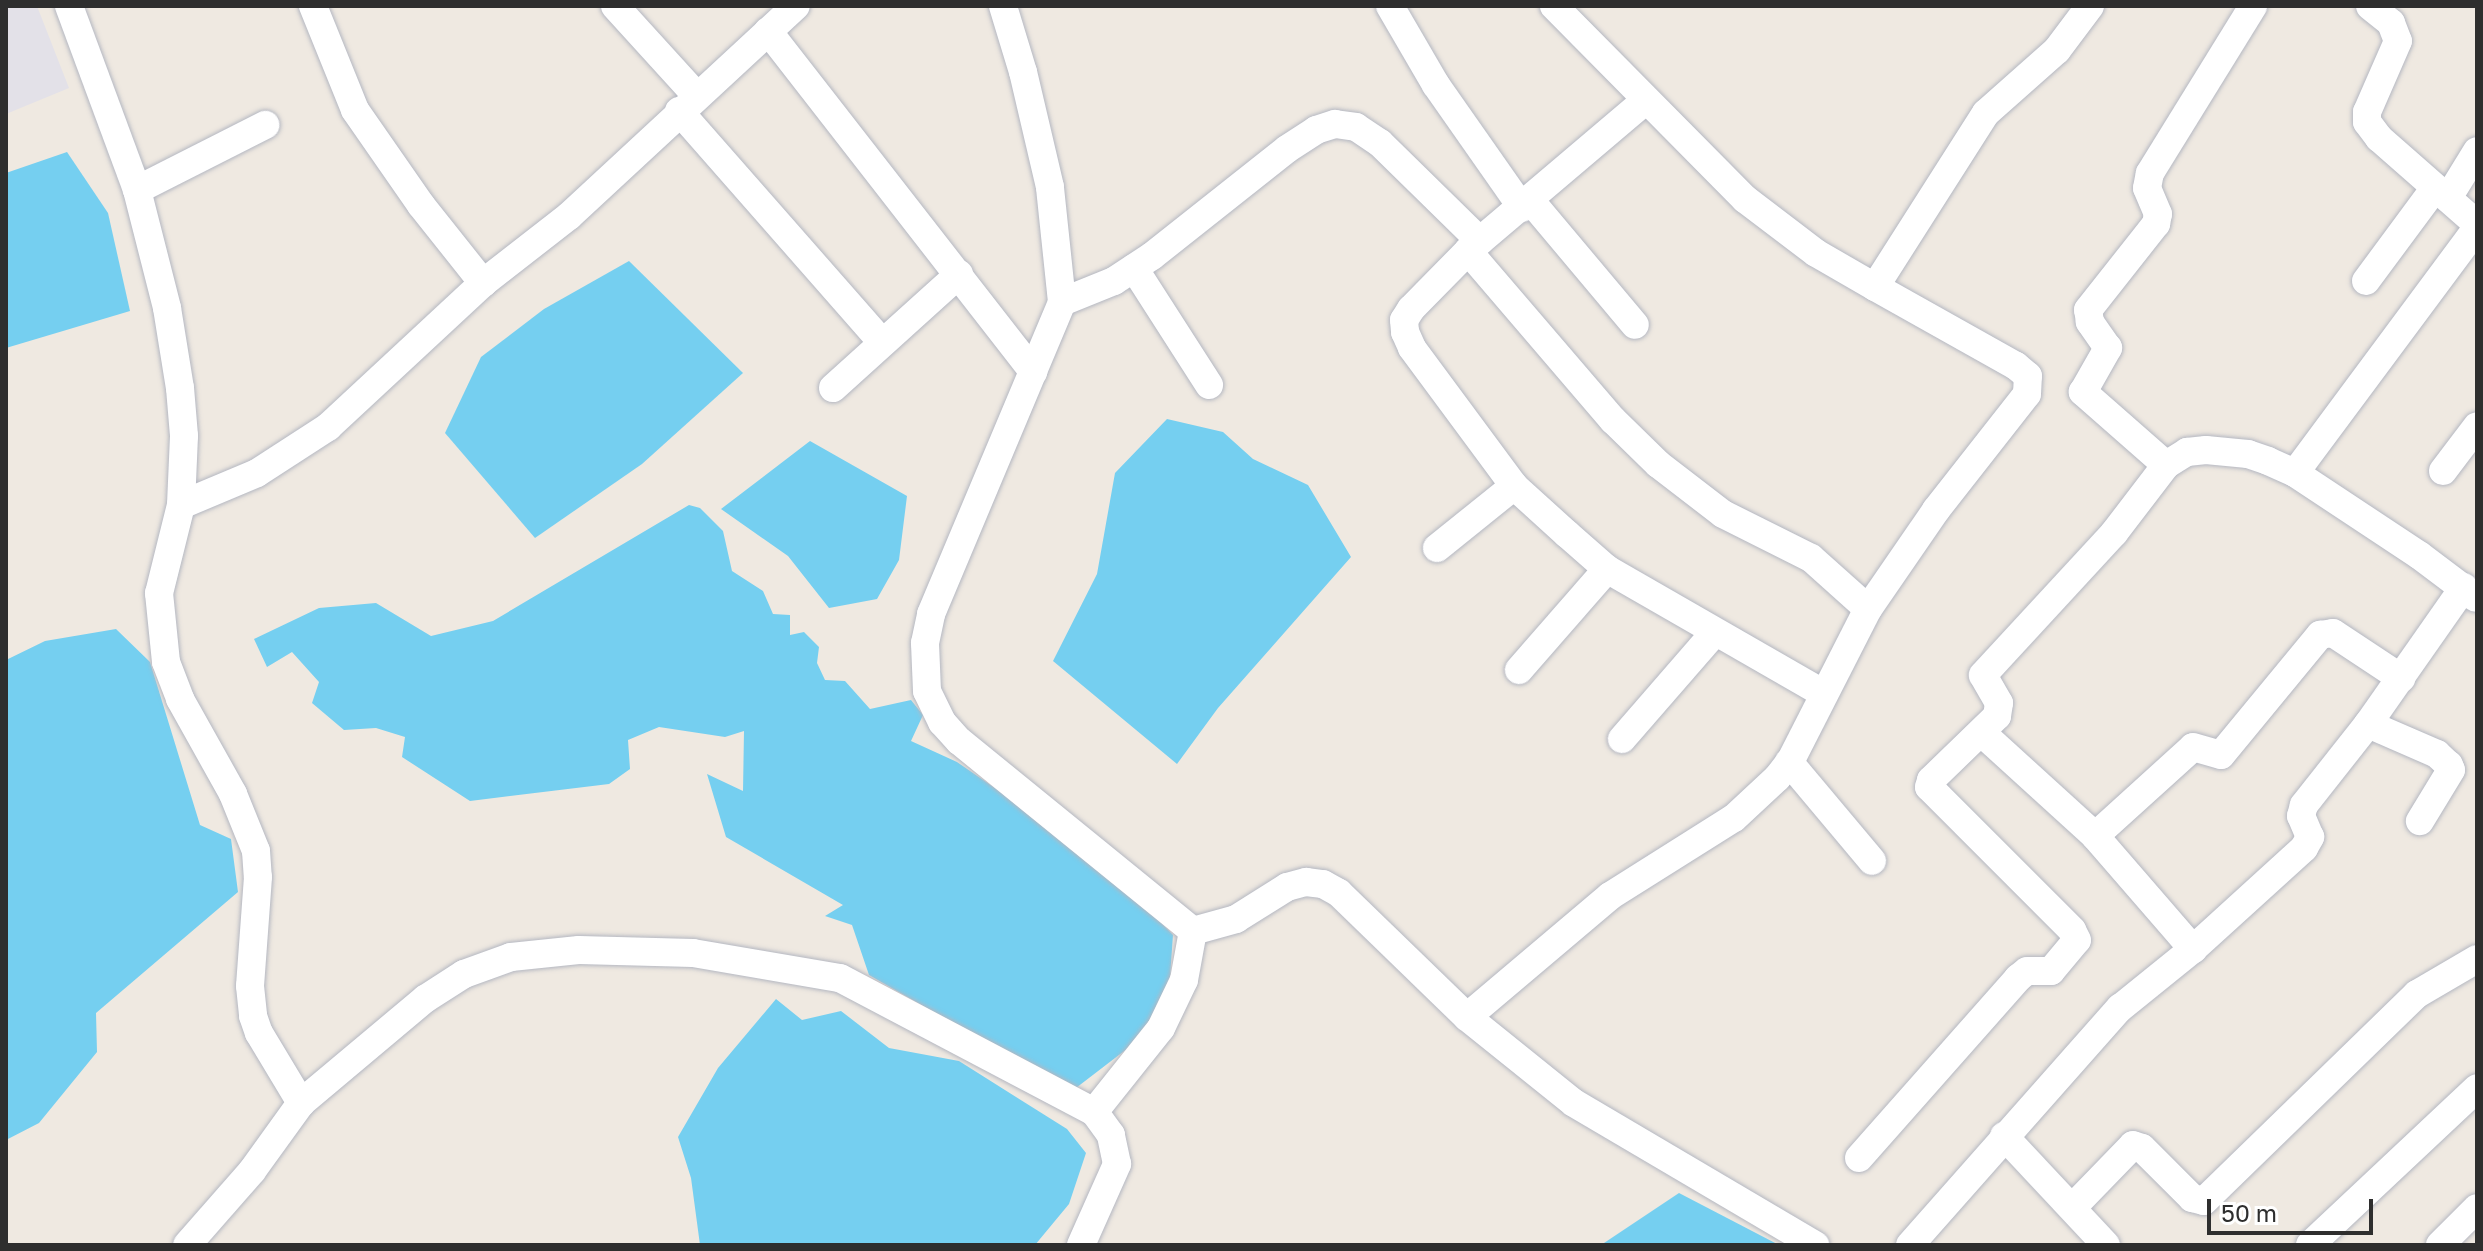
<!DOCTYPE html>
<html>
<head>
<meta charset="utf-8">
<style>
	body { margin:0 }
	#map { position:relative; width:2483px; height:1251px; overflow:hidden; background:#efe9e1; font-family:"Golos Text",sans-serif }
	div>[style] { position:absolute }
	.industrial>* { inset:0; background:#e3e1e8 }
	.water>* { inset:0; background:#75cff0 }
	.roads { filter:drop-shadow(0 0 2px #b4b7c1) drop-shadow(0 0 2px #b4b7c1) }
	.minor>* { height:28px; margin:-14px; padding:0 14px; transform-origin:14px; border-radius:14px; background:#fff }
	span { translate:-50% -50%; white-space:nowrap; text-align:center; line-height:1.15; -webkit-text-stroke:6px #fff; paint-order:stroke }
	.frame { position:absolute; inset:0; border:8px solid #2e2e2e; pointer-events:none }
	.scale { position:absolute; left:2207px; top:1199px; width:166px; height:36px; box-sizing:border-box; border:4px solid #2e2e2e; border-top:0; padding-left:10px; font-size:24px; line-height:28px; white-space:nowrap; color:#2e2e2e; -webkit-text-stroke:6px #fff; paint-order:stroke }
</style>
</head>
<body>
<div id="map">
	<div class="industrial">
		<div style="clip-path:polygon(6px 6px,37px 6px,69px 88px,6px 114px)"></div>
	</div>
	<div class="water">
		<div style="clip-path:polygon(67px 152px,108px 213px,130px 311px,6px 348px,6px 173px)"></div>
		<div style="clip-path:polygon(629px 261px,743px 373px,642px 464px,535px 538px,445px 433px,481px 357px,544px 309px)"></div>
		<div style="clip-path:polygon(1167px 419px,1223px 432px,1253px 459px,1308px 485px,1351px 557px,1218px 708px,1177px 764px,1053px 661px,1097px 574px,1115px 473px)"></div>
		<div style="clip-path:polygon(810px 441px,907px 496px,899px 560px,877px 599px,829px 608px,788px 556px,721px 509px)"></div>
		<div style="clip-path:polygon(689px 505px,700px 508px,723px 531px,732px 571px,763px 591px,773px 614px,790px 615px,790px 635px,804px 632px,819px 647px,817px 663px,825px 680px,845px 681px,870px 709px,911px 700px,923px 715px,911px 741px,957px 762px,1037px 817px,1132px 893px,1173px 935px,1169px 991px,1154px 1015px,1132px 1045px,1072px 1091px,869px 975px,852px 925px,825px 916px,843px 905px,726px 837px,707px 774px,743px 791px,744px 731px,725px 737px,659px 727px,628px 740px,630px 769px,609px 784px,470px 801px,402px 757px,405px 737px,376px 728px,344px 730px,312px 703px,319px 682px,292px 652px,267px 667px,254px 639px,319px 608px,376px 603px,431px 636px,493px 621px)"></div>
		<div style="clip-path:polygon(116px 629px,150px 662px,200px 825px,231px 839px,238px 892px,96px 1013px,97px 1052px,39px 1123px,6px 1140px,6px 660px,45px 641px)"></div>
		<div style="clip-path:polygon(776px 999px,802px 1020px,841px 1011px,889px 1048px,959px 1061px,1067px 1129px,1086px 1153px,1069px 1204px,1035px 1245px,700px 1245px,691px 1178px,678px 1137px,718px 1068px)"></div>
		<div style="clip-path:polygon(1679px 1193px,1779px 1245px,1601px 1245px)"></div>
	</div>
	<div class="roads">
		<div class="minor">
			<div style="left:69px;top:6px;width:196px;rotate:69.7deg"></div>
			<div style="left:137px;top:190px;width:122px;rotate:75.7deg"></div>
			<div style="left:167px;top:308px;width:81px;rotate:80.8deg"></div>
			<div style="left:180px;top:388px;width:48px;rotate:85.2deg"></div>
			<div style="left:184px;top:436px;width:69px;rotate:92.5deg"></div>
			<div style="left:181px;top:505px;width:91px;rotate:104deg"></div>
			<div style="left:159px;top:593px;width:69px;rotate:84.2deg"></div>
			<div style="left:166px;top:662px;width:40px;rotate:69deg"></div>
			<div style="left:180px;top:699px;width:109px;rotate:60.8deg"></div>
			<div style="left:233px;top:794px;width:61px;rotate:68deg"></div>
			<div style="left:256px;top:851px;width:26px;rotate:86deg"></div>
			<div style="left:258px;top:877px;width:109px;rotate:94.2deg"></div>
			<div style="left:250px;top:986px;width:30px;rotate:84deg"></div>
			<div style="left:253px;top:1016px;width:18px;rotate:71deg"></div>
			<div style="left:259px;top:1033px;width:82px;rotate:59deg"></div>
			<div style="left:301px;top:1103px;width:84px;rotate:125.8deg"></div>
			<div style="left:252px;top:1171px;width:98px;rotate:131.3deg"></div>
			<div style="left:313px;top:6px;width:112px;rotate:68deg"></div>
			<div style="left:355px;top:110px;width:116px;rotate:55.2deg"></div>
			<div style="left:421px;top:205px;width:100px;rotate:51.5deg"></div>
			<div style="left:483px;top:283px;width:109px;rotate:-37.9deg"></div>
			<div style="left:569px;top:216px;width:309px;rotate:-42.8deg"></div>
			<div style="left:615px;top:6px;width:120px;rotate:47.7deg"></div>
			<div style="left:1390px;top:6px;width:91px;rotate:59.8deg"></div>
			<div style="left:1436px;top:85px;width:150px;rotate:55deg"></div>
			<div style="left:1554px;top:6px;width:272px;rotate:45.3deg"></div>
			<div style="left:1745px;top:199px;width:89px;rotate:37.3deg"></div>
			<div style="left:1816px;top:253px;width:68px;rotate:30deg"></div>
			<div style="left:2370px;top:6px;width:27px;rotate:39deg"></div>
			<div style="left:2391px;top:23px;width:19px;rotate:69deg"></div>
			<div style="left:2398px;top:41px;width:77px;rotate:113.6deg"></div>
			<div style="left:2367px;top:112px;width:10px;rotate:90deg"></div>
			<div style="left:2367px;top:122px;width:20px;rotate:53deg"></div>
			<div style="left:2379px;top:138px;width:130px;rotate:41.3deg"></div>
			<div style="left:768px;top:31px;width:432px;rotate:52.1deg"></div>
			<div style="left:1646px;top:100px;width:233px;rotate:139.7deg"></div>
			<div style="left:1468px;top:251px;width:81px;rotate:134.5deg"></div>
			<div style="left:1411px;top:309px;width:13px;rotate:122deg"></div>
			<div style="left:1404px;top:320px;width:12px;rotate:85deg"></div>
			<div style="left:1405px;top:332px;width:17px;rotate:66deg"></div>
			<div style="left:1412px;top:348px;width:172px;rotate:53.5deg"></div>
			<div style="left:1514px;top:486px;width:72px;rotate:42.2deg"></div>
			<div style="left:1567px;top:534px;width:53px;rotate:41.2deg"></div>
			<div style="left:1607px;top:569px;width:250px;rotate:29.9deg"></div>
			<div style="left:679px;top:111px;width:308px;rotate:48.7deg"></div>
			<div style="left:137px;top:190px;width:144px;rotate:-26.9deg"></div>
			<div style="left:2448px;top:198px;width:55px;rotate:-58.3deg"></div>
			<div style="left:1530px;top:200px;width:163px;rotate:50deg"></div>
			<div style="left:1468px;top:251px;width:223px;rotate:49.4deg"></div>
			<div style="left:1613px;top:420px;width:63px;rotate:44.4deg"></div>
			<div style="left:1658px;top:464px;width:82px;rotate:37.6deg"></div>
			<div style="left:1723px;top:514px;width:98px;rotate:26.6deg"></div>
			<div style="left:1811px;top:558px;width:76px;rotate:41.8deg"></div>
			<div style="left:1134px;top:268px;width:139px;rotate:57.3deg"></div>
			<div style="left:2366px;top:281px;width:114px;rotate:-53.5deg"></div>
			<div style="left:1062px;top:302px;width:56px;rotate:-22deg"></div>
			<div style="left:1114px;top:281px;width:45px;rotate:-33.3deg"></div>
			<div style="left:1152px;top:256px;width:172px;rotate:-38.4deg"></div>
			<div style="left:1287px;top:149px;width:35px;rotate:-33deg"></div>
			<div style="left:1316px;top:130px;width:20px;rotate:-18deg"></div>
			<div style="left:1335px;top:124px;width:21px;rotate:8deg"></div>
			<div style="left:1356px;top:127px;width:29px;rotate:34deg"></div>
			<div style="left:1380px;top:143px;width:140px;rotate:44.4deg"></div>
			<div style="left:833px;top:388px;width:170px;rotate:-42.1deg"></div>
			<div style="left:2166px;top:465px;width:25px;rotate:-32deg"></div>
			<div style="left:2187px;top:452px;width:19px;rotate:-6deg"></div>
			<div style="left:2206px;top:450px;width:42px;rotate:5.4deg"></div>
			<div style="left:2248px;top:454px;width:21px;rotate:19deg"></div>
			<div style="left:2268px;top:461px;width:30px;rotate:24deg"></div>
			<div style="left:2295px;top:473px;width:149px;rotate:33.5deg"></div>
			<div style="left:2419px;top:555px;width:71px;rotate:37deg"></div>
			<div style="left:2443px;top:471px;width:56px;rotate:-52.9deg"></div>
			<div style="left:2295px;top:473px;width:305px;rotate:-53.4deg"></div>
			<div style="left:181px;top:505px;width:82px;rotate:-22.8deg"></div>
			<div style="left:257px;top:473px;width:85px;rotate:-32.9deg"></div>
			<div style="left:328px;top:427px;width:212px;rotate:-42.9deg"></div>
			<div style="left:1437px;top:548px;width:99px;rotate:-38.8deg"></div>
			<div style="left:1519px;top:670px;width:134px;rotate:-48.9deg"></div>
			<div style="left:2368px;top:724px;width:75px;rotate:23.5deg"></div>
			<div style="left:2437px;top:754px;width:16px;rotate:43deg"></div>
			<div style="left:2449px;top:765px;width:5px;rotate:68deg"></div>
			<div style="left:2451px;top:770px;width:60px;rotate:121.3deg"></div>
			<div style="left:1982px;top:733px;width:153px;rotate:42.3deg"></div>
			<div style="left:2095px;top:836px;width:150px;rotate:49.1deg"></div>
			<div style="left:1622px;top:739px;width:140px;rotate:-49deg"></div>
			<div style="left:1789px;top:762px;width:129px;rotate:50deg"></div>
			<div style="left:2095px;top:836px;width:132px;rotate:-42.2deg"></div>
			<div style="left:2193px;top:747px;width:29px;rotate:16deg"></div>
			<div style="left:2221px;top:755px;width:156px;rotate:-50.5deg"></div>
			<div style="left:2320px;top:635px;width:13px;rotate:-9deg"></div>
			<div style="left:2333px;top:633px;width:82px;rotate:33.5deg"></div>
			<div style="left:1193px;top:931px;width:45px;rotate:-15.6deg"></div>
			<div style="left:1236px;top:919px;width:60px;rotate:-32.1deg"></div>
			<div style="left:1287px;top:887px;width:20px;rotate:-15deg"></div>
			<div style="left:1306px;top:882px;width:17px;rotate:7deg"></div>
			<div style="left:1323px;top:884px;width:18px;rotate:29deg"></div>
			<div style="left:1339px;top:893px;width:178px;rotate:44.1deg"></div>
			<div style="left:1467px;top:1017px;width:137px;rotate:38.8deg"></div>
			<div style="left:1574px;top:1103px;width:280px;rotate:30.5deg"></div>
			<div style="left:1467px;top:1017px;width:187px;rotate:-40.2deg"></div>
			<div style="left:1610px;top:896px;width:146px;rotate:-32.2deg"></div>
			<div style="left:1734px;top:818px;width:59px;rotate:-42.9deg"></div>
			<div style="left:1777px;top:778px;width:23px;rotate:-52deg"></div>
			<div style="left:1791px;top:760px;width:169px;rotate:-63deg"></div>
			<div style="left:1868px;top:609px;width:120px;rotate:-55.5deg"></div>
			<div style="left:1936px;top:510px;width:147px;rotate:-51.9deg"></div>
			<div style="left:2027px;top:394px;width:18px;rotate:-87deg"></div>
			<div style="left:2028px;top:376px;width:16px;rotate:-140deg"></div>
			<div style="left:2016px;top:366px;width:162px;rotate:-150.7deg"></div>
			<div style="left:1875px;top:287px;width:206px;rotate:-57.5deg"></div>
			<div style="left:1986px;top:113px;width:95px;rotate:-41.6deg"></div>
			<div style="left:2057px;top:50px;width:55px;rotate:-53.1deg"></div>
			<div style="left:301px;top:1103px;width:162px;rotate:-40deg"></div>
			<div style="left:425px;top:999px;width:46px;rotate:-32.7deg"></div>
			<div style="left:464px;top:974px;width:50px;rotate:-19.9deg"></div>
			<div style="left:511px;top:957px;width:68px;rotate:-5.9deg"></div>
			<div style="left:579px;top:950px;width:114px;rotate:1.5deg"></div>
			<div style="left:693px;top:953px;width:149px;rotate:9.7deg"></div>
			<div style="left:840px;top:978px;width:287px;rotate:27.8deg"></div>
			<div style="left:1094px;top:1112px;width:107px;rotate:-51.4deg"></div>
			<div style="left:1161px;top:1028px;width:53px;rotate:-64.4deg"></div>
			<div style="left:1184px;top:980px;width:50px;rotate:-79.6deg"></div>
			<div style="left:1193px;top:931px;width:301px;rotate:-140.9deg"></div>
			<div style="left:959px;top:741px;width:25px;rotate:-132deg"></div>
			<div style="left:942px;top:722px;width:34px;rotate:-116deg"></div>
			<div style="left:927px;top:691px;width:48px;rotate:-92.4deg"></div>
			<div style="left:925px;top:643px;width:30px;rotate:-78deg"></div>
			<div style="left:931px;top:614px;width:338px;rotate:-67.2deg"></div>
			<div style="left:1062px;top:302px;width:116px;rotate:-96deg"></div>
			<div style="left:1050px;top:187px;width:118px;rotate:-103.2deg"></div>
			<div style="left:1023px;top:72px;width:69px;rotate:-106.9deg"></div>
			<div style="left:2004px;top:1136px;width:149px;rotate:46.9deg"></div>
			<div style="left:1859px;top:1158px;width:240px;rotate:-48.5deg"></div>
			<div style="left:2018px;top:978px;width:11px;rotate:-38deg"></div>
			<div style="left:2027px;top:971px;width:24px"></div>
			<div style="left:2051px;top:971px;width:40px;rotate:-50deg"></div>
			<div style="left:2077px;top:940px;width:11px;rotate:-117deg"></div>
			<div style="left:2072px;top:930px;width:202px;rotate:-135deg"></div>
			<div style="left:1929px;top:787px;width:7px;rotate:-74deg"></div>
			<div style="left:1931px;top:780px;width:92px;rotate:-44.1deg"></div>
			<div style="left:1997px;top:716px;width:13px;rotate:-81deg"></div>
			<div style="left:1999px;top:703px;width:32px;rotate:-120deg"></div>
			<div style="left:1983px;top:675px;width:193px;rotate:-47.3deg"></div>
			<div style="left:2114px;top:533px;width:86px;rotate:-52.6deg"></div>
			<div style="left:2166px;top:465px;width:111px;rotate:-138.7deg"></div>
			<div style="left:2083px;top:392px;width:51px;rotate:-60.4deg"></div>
			<div style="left:2108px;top:348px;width:32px;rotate:-125deg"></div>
			<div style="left:2090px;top:322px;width:12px;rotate:-99deg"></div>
			<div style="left:2088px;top:310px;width:110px;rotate:-51.7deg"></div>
			<div style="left:2156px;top:224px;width:10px;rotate:-79deg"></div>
			<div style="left:2158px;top:214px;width:28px;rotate:-113deg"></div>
			<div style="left:2147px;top:188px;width:15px;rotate:-79deg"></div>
			<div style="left:2150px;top:173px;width:196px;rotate:-58.3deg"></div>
			<div style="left:2073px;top:1207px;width:86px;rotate:-45.9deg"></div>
			<div style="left:2133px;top:1145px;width:9px;rotate:18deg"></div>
			<div style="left:2142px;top:1148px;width:71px;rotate:45deg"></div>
			<div style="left:2192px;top:1198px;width:12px;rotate:14deg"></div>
			<div style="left:2204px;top:1201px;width:297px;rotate:-44.2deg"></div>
			<div style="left:2417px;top:994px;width:69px;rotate:-30.3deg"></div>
			<div style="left:1081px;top:1245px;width:89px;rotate:-66deg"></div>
			<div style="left:1117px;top:1164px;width:30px;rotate:-102deg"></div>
			<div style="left:1111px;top:1135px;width:29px;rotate:-126deg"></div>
			<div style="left:1910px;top:1245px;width:317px;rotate:-48.5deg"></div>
			<div style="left:2120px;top:1008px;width:94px;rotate:-38.9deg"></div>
			<div style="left:2193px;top:949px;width:150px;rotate:-42.3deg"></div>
			<div style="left:2304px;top:848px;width:13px;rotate:-61deg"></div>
			<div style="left:2310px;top:837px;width:23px;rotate:-113deg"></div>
			<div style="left:2301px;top:816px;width:11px;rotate:-75deg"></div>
			<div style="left:2304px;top:805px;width:103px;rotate:-51.7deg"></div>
			<div style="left:2368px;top:724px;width:167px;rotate:-55deg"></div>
			<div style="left:2310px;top:1245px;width:229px;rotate:-43.2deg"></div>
			<div style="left:2440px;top:1245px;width:52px;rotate:-45deg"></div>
		</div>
	</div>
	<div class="frame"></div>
	<div class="scale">50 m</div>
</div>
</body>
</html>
